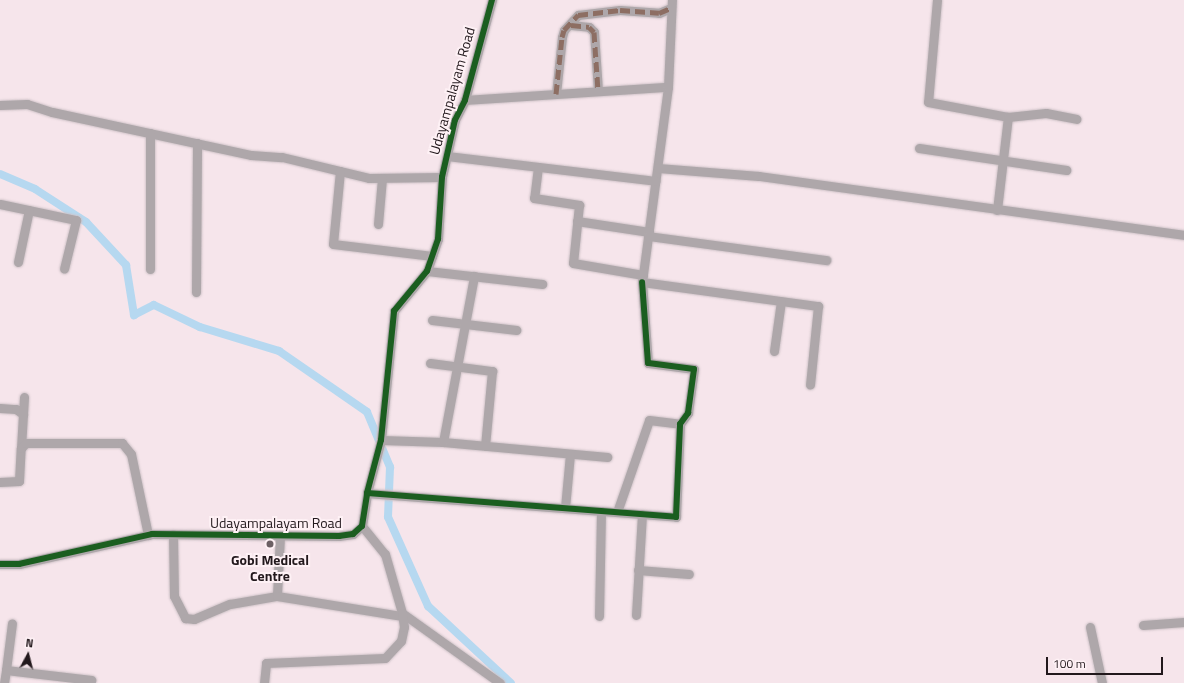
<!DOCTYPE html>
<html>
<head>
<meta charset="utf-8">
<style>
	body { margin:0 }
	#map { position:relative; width:1184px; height:683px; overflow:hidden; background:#f6e5eb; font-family:"Titillium Web",sans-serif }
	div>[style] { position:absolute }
	.canal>* { height:8px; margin:-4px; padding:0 4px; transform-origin:4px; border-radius:4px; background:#b6d8f0 }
	.roads { filter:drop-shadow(0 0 1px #cec2c7) drop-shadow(0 0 1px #cec2c7) }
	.minor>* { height:9px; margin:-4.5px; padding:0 4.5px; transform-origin:4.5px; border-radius:4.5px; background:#aea7aa }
	.quiet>* { height:5px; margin-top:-2.5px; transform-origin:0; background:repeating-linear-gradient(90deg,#8d6e63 0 10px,transparent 0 15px) }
	.cycleway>* { height:6px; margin:-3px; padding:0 3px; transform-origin:3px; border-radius:3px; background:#1b5e20 }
	.dots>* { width:11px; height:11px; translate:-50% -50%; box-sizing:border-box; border:2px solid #fef1f5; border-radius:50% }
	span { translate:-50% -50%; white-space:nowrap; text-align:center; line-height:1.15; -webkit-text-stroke:4px #fef1f5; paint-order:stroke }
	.street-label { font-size:14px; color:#22181c }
	.poi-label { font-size:14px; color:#22181c; font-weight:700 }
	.north { position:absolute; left:8px; top:635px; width:40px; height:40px; -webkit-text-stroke:3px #fef1f5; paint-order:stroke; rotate:7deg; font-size:11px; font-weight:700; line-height:16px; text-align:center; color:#22181c }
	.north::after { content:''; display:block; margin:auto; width:14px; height:18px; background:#22181c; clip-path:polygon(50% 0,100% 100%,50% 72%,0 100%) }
	.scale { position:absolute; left:1046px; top:657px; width:117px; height:18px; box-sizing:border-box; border:2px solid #22181c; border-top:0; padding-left:5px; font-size:12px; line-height:14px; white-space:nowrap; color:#22181c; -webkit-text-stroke:3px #fef1f5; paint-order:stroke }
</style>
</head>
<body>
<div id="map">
	<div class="canal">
		<div style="left:0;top:174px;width:38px;rotate:23deg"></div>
		<div style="left:35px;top:189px;width:61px;rotate:32.9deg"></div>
		<div style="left:86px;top:222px;width:59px;rotate:47.1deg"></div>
		<div style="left:126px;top:265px;width:51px;rotate:80.9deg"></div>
		<div style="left:134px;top:315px;width:22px;rotate:-27deg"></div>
		<div style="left:154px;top:305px;width:51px;rotate:25.6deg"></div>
		<div style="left:200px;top:327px;width:83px;rotate:16.9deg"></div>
		<div style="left:279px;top:351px;width:107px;rotate:34.7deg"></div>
		<div style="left:367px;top:412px;width:60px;rotate:67.3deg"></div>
		<div style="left:390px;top:467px;width:50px;rotate:92.3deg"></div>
		<div style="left:388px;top:517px;width:98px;rotate:65.8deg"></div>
		<div style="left:428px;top:606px;width:113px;rotate:42.9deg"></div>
	</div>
	<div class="roads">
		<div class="minor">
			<div style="left:937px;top:0;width:102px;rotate:95deg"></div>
			<div style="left:928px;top:102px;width:81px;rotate:10.6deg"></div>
			<div style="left:1008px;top:117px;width:38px;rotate:-6deg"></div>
			<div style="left:1046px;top:113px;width:31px;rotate:11deg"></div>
			<div style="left:571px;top:25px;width:18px;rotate:6deg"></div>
			<div style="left:589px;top:27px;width:7px;rotate:45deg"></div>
			<div style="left:594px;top:32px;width:59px;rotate:86.1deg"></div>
			<div style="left:668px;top:87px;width:197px;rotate:97.6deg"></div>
			<div style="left:642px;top:282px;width:178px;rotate:7.8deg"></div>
			<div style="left:818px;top:306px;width:79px;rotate:95.8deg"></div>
			<div style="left:556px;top:94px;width:57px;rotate:-84deg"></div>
			<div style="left:562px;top:37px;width:7px;rotate:-74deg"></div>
			<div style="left:564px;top:30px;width:21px;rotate:-47deg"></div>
			<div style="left:578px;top:15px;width:42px;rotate:-6.8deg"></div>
			<div style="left:620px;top:10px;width:39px;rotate:4deg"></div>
			<div style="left:659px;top:13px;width:13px;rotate:-23deg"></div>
			<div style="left:465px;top:100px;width:203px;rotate:-3.7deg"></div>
			<div style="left:668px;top:87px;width:87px;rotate:-87.4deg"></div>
			<div style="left:0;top:105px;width:27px;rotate:-2deg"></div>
			<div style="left:27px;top:104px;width:26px;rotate:18deg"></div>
			<div style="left:52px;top:112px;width:204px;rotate:12.2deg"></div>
			<div style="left:251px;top:155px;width:31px;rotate:4deg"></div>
			<div style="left:282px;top:157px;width:89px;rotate:13.6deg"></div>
			<div style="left:369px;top:178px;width:73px;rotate:-0.8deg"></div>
			<div style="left:150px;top:133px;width:136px;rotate:90deg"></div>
			<div style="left:919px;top:148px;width:149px;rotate:8.5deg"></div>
			<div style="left:447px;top:156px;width:210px;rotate:6.8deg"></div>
			<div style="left:538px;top:167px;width:31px;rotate:97deg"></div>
			<div style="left:534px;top:198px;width:46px;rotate:8.8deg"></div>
			<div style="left:579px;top:205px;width:58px;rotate:95.9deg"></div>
			<div style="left:573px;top:263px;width:71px;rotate:9.7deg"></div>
			<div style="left:658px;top:168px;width:101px;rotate:4.5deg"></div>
			<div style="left:759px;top:176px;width:429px;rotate:7.9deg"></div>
			<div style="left:340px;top:171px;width:73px;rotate:95.5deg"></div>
			<div style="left:333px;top:244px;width:100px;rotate:6.9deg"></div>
			<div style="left:0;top:204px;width:78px;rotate:11.9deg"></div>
			<div style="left:76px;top:220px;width:50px;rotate:103.8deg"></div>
			<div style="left:997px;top:210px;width:94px;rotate:-83.3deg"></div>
			<div style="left:577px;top:221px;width:73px;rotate:8.7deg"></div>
			<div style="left:378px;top:224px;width:46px;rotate:-85deg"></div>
			<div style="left:648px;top:236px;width:180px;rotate:7.7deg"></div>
			<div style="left:18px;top:262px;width:53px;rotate:-78.1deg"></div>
			<div style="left:427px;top:271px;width:116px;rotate:6.4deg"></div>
			<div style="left:196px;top:292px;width:149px;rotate:-89.6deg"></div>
			<div style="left:432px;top:320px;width:85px;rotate:6.8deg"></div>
			<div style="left:774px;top:351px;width:50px;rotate:-82deg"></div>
			<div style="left:430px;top:363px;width:63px;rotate:7.4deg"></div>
			<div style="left:492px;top:371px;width:75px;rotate:95.3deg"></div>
			<div style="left:0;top:408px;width:16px;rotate:4deg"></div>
			<div style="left:16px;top:409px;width:9px;rotate:36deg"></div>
			<div style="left:381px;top:440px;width:62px;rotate:1.8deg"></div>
			<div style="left:443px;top:442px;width:165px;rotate:5.2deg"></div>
			<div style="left:443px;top:442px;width:169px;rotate:-79.4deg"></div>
			<div style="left:21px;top:448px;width:51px;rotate:-86.6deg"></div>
			<div style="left:0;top:482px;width:19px;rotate:-3deg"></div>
			<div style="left:19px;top:481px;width:33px;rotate:-87deg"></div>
			<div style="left:21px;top:448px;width:7px;rotate:-45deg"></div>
			<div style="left:26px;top:443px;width:96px"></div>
			<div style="left:122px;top:443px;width:14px;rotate:51deg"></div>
			<div style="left:131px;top:454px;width:83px;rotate:78.1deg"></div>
			<div style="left:367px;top:493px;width:310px;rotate:4.4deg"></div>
			<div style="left:676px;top:517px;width:93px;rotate:-87.5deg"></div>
			<div style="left:680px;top:424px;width:14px;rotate:-54deg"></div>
			<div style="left:688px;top:413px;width:44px;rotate:-82.2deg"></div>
			<div style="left:694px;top:369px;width:46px;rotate:-172.6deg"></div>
			<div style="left:648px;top:363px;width:81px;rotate:-94.2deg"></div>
			<div style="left:565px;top:508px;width:54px;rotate:-84.7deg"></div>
			<div style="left:617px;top:512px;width:97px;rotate:-70.8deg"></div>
			<div style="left:649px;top:420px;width:31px;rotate:7deg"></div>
			<div style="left:362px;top:526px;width:36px;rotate:51deg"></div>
			<div style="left:385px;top:554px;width:61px;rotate:73.9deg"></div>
			<div style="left:402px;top:613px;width:120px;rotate:35.5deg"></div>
			<div style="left:173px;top:534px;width:62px;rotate:89.1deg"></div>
			<div style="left:174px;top:596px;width:25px;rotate:63deg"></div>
			<div style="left:185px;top:618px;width:9px;rotate:6deg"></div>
			<div style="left:194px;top:619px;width:39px;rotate:-23deg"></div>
			<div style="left:230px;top:604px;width:48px;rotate:-9.7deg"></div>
			<div style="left:280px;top:536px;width:60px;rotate:92.9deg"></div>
			<div style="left:277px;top:596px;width:127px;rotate:9.1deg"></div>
			<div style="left:0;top:564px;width:19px"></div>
			<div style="left:19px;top:564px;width:136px;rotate:-12.7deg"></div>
			<div style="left:152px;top:534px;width:187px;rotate:0.6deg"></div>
			<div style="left:339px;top:536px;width:14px;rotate:-8deg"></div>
			<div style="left:353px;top:534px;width:12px;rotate:-42deg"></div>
			<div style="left:362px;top:526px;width:33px;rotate:-81deg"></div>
			<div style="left:367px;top:493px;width:55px;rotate:-75.2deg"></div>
			<div style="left:381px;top:440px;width:130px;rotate:-84.2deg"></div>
			<div style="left:394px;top:311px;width:52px;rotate:-50.5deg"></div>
			<div style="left:427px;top:271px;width:34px;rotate:-71deg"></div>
			<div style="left:438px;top:239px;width:62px;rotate:-86.3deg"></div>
			<div style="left:442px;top:177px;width:58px;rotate:-77.2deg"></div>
			<div style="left:455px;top:120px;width:22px;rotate:-63deg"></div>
			<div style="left:465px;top:100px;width:104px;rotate:-74.9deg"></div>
			<div style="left:638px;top:570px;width:51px;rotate:4.5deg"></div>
			<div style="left:636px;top:615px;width:101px;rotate:-86.6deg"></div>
			<div style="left:599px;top:616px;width:105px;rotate:-88.9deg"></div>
			<div style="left:1143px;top:625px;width:41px;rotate:-4.2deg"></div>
			<div style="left:1090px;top:627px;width:57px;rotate:77.9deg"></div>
			<div style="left:6px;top:670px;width:47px;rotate:-82.7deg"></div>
			<div style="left:4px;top:683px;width:13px;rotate:-81deg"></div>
			<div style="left:6px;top:670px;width:86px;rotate:6.7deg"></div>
			<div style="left:264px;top:683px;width:20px;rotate:-84deg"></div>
			<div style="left:266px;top:663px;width:119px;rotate:-2.4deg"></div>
			<div style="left:385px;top:658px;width:23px;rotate:-47deg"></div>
			<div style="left:401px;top:641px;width:14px;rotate:-78deg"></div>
			<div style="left:404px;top:627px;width:14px;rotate:-98deg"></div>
		</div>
	</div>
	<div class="quiet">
		<div style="left:571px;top:25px;width:18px;rotate:6deg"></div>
		<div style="left:589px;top:27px;width:7px;rotate:45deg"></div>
		<div style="left:594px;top:32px;width:59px;rotate:86.1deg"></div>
		<div style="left:556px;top:94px;width:57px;rotate:-84deg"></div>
		<div style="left:562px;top:37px;width:7px;rotate:-74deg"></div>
		<div style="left:564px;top:30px;width:21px;rotate:-47deg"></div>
		<div style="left:578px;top:15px;width:42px;rotate:-6.8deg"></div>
		<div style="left:620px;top:10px;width:39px;rotate:4deg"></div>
		<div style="left:659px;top:13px;width:13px;rotate:-23deg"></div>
	</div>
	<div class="cycleway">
		<div style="left:367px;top:493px;width:310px;rotate:4.4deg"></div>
		<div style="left:676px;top:517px;width:93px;rotate:-87.5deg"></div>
		<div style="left:680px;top:424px;width:14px;rotate:-54deg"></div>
		<div style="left:688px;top:413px;width:44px;rotate:-82.2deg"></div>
		<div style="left:694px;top:369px;width:46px;rotate:-172.6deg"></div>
		<div style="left:648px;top:363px;width:81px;rotate:-94.2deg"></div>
		<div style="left:0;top:564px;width:19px"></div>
		<div style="left:19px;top:564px;width:136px;rotate:-12.7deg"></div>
		<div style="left:152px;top:534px;width:187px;rotate:0.6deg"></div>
		<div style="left:339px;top:536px;width:14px;rotate:-8deg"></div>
		<div style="left:353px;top:534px;width:12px;rotate:-42deg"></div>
		<div style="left:362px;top:526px;width:33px;rotate:-81deg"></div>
		<div style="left:367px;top:493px;width:55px;rotate:-75.2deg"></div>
		<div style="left:381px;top:440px;width:130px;rotate:-84.2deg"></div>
		<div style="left:394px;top:311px;width:52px;rotate:-50.5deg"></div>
		<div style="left:427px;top:271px;width:34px;rotate:-71deg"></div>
		<div style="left:438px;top:239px;width:62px;rotate:-86.3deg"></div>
		<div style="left:442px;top:177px;width:58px;rotate:-77.2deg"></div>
		<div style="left:455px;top:120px;width:22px;rotate:-63deg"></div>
		<div style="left:465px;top:100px;width:104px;rotate:-74.9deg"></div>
	</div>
	<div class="dots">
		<div style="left:270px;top:544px;background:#6c6064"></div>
	</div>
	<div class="street-label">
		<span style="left:452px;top:91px;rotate:-74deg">Udayampalayam Road</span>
		<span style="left:276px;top:523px">Udayampalayam Road</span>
	</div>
	<div class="poi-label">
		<span style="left:270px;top:568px">Gobi Medical<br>Centre</span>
	</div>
	<div class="north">N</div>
	<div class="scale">100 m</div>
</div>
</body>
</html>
